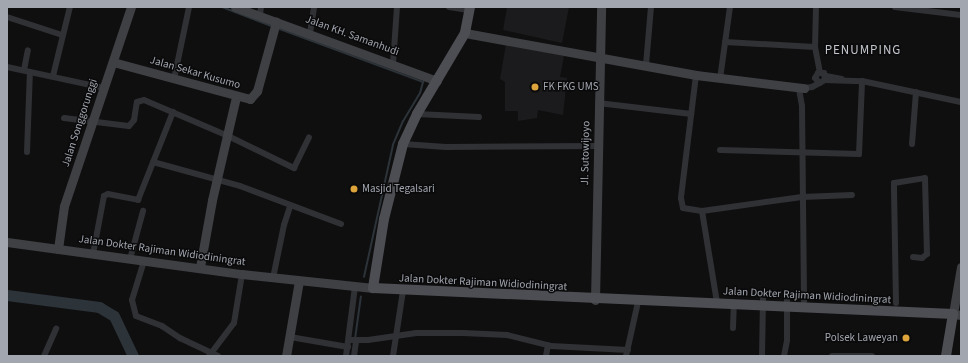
<!DOCTYPE html>
<html>
<head>
<meta charset="utf-8">
<style>
	body { margin:0 }
	#map { position:relative; width:968px; height:363px; overflow:hidden; background:#0f0f10; font-family:"Source Sans 3",sans-serif }
	div>[style] { position:absolute }
	.built>* { inset:0; background:#1b1b1d }
	.stream>* { height:2px; margin:-1px; padding:0 1px; transform-origin:1px; border-radius:1px; background:#2c3339 }
	.river>* { height:11px; margin:-5.5px; padding:0 5.5px; transform-origin:5.5px; border-radius:5.5px; background:#2c3339 }
	.street>* { height:6px; margin:-3px; padding:0 3px; transform-origin:3px; border-radius:3px; background:#303135 }
	.secondary>* { height:9px; margin:-4.5px; padding:0 4.5px; transform-origin:4.5px; border-radius:4.5px; background:#3f4044 }
	.primary>* { height:10px; margin:-5px; padding:0 5px; transform-origin:5px; border-radius:5px; background:#4d4e53 }
	.dots>* { width:11px; height:11px; translate:-50% -50%; box-sizing:border-box; border:2px solid #0a0a0b; border-radius:50% }
	span { translate:-50% -50%; white-space:nowrap; text-align:center; line-height:1.15; -webkit-text-stroke:3px #0a0a0b; paint-order:stroke }
	.street-label { font-size:11px; color:#a2a6af }
	.poi-label { font-size:11px; color:#a2a6af }
	.left { translate:0 -50%; text-align:left }
	.right { translate:-100% -50%; text-align:right }
	.quarter-label { font-size:13px; color:#c2c5cc; letter-spacing:1px }
	.frame { position:absolute; inset:0; border:8px solid #a2a6af; pointer-events:none }
</style>
</head>
<body>
<div id="map">
	<div class="built">
		<div style="clip-path:polygon(504px 7px,569px 7px,562px 43px,503px 30px,507px 8px)"></div>
		<div style="clip-path:polygon(506px 44px,564px 56px,560px 77px,567px 78px,563px 115px,538px 110px,537px 118px,518px 121px,518px 111px,505px 111px,505px 82px,500px 79px)"></div>
	</div>
	<div class="stream">
		<div style="left:222px;top:7px;width:53px;rotate:21.2deg"></div>
		<div style="left:277px;top:28px;width:156px;rotate:20.3deg"></div>
		<div style="left:423px;top:82px;width:11px;rotate:105deg"></div>
		<div style="left:420px;top:93px;width:33px;rotate:121deg"></div>
		<div style="left:403px;top:121px;width:26px;rotate:113deg"></div>
		<div style="left:393px;top:145px;width:135px;rotate:102.4deg"></div>
		<div style="left:355px;top:339px;width:43px;rotate:-82.1deg"></div>
	</div>
	<div class="river">
		<div style="left:7px;top:295px;width:93px;rotate:7.4deg"></div>
		<div style="left:99px;top:307px;width:17px;rotate:31deg"></div>
		<div style="left:114px;top:316px;width:44px;rotate:64.6deg"></div>
	</div>
	<div class="street">
		<div style="left:449px;top:7px;width:20px;rotate:9deg"></div>
		<div style="left:816px;top:7px;width:40px;rotate:91.4deg"></div>
		<div style="left:815px;top:47px;width:25px;rotate:79deg"></div>
		<div style="left:895px;top:7px;width:66px;rotate:6.9deg"></div>
		<div style="left:260px;top:16px;width:9px;rotate:-84deg"></div>
		<div style="left:7px;top:17px;width:58px;rotate:18.1deg"></div>
		<div style="left:310px;top:33px;width:26px;rotate:-81deg"></div>
		<div style="left:725px;top:42px;width:90px;rotate:3.2deg"></div>
		<div style="left:393px;top:64px;width:57px;rotate:-86deg"></div>
		<div style="left:646px;top:65px;width:58px;rotate:-85.1deg"></div>
		<div style="left:7px;top:67px;width:99px;rotate:12.2deg"></div>
		<div style="left:24px;top:70px;width:20px;rotate:-79deg"></div>
		<div style="left:696px;top:75px;width:124px;rotate:97deg"></div>
		<div style="left:681px;top:198px;width:10px;rotate:79deg"></div>
		<div style="left:683px;top:208px;width:19px;rotate:9deg"></div>
		<div style="left:702px;top:211px;width:101px;rotate:-8deg"></div>
		<div style="left:802px;top:197px;width:50px;rotate:-2.3deg"></div>
		<div style="left:53px;top:76px;width:71px;rotate:-76.2deg"></div>
		<div style="left:826px;top:76px;width:16px;rotate:11deg"></div>
		<div style="left:174px;top:79px;width:74px;rotate:-78.2deg"></div>
		<div style="left:720px;top:79px;width:73px;rotate:-82.1deg"></div>
		<div style="left:820px;top:83px;width:7px;rotate:-135deg"></div>
		<div style="left:815px;top:78px;width:6px;rotate:-59deg"></div>
		<div style="left:818px;top:73px;width:6px"></div>
		<div style="left:824px;top:73px;width:7px;rotate:82deg"></div>
		<div style="left:804px;top:88px;width:8px;rotate:-7deg"></div>
		<div style="left:812px;top:87px;width:15px;rotate:-28deg"></div>
		<div style="left:825px;top:80px;width:37px;rotate:2deg"></div>
		<div style="left:862px;top:81px;width:101px;rotate:12deg"></div>
		<div style="left:799px;top:89px;width:17px;rotate:80deg"></div>
		<div style="left:802px;top:106px;width:201px;rotate:89.4deg"></div>
		<div style="left:598px;top:103px;width:94px;rotate:6.7deg"></div>
		<div style="left:417px;top:114px;width:62px;rotate:2.8deg"></div>
		<div style="left:64px;top:118px;width:65px;rotate:7deg"></div>
		<div style="left:129px;top:126px;width:8px;rotate:-50deg"></div>
		<div style="left:134px;top:120px;width:18px;rotate:-81deg"></div>
		<div style="left:137px;top:102px;width:7px;rotate:-16deg"></div>
		<div style="left:144px;top:100px;width:89px;rotate:23.1deg"></div>
		<div style="left:226px;top:135px;width:76px;rotate:25.9deg"></div>
		<div style="left:294px;top:168px;width:34px;rotate:-64deg"></div>
		<div style="left:403px;top:144px;width:43px;rotate:4deg"></div>
		<div style="left:446px;top:147px;width:152px;rotate:-0.4deg"></div>
		<div style="left:912px;top:144px;width:52px;rotate:-85.6deg"></div>
		<div style="left:720px;top:150px;width:139px;rotate:1.6deg"></div>
		<div style="left:859px;top:154px;width:73px;rotate:-87.6deg"></div>
		<div style="left:27px;top:152px;width:80px;rotate:-87.9deg"></div>
		<div style="left:153px;top:162px;width:90px;rotate:15.4deg"></div>
		<div style="left:240px;top:186px;width:108px;rotate:20.6deg"></div>
		<div style="left:702px;top:211px;width:93px;rotate:80.7deg"></div>
		<div style="left:93px;top:254px;width:59px;rotate:-79.3deg"></div>
		<div style="left:104px;top:196px;width:4px;rotate:-27deg"></div>
		<div style="left:108px;top:194px;width:31px;rotate:11deg"></div>
		<div style="left:138px;top:200px;width:95px;rotate:-68.3deg"></div>
		<div style="left:130px;top:259px;width:50px;rotate:-74.8deg"></div>
		<div style="left:144px;top:261px;width:41px;rotate:107.1deg"></div>
		<div style="left:132px;top:300px;width:16px;rotate:76deg"></div>
		<div style="left:136px;top:316px;width:28px;rotate:21deg"></div>
		<div style="left:162px;top:326px;width:22px;rotate:34deg"></div>
		<div style="left:180px;top:338px;width:42px;rotate:25.3deg"></div>
		<div style="left:273px;top:278px;width:54px;rotate:-78.3deg"></div>
		<div style="left:284px;top:225px;width:20px;rotate:-72deg"></div>
		<div style="left:896px;top:303px;width:120px;rotate:-91deg"></div>
		<div style="left:894px;top:183px;width:31px;rotate:-9deg"></div>
		<div style="left:925px;top:178px;width:76px;rotate:88.5deg"></div>
		<div style="left:927px;top:254px;width:6px;rotate:141deg"></div>
		<div style="left:922px;top:258px;width:9px;rotate:-174deg"></div>
		<div style="left:733px;top:328px;width:24px;rotate:-88deg"></div>
		<div style="left:290px;top:337px;width:59px;rotate:9.8deg"></div>
		<div style="left:349px;top:340px;width:19px"></div>
		<div style="left:368px;top:340px;width:49px;rotate:-8.3deg"></div>
		<div style="left:416px;top:333px;width:47px"></div>
		<div style="left:463px;top:333px;width:44px;rotate:2.6deg"></div>
		<div style="left:507px;top:335px;width:45px;rotate:14deg"></div>
		<div style="left:551px;top:346px;width:77px;rotate:3deg"></div>
		<div style="left:44px;top:356px;width:30px;rotate:-66deg"></div>
		<div style="left:209px;top:356px;width:41px;rotate:-52.9deg"></div>
		<div style="left:234px;top:323px;width:50px;rotate:-80.7deg"></div>
		<div style="left:346px;top:356px;width:70px;rotate:-82.6deg"></div>
		<div style="left:354px;top:356px;width:15px;rotate:-82deg"></div>
		<div style="left:393px;top:356px;width:66px;rotate:-81.3deg"></div>
		<div style="left:546px;top:356px;width:11px;rotate:-80deg"></div>
		<div style="left:626px;top:356px;width:55px;rotate:-77.5deg"></div>
		<div style="left:762px;top:356px;width:59px;rotate:-89deg"></div>
		<div style="left:784px;top:356px;width:16px;rotate:-79deg"></div>
		<div style="left:787px;top:340px;width:42px;rotate:-90deg"></div>
		<div style="left:832px;top:356px;width:40px"></div>
	</div>
	<div class="secondary">
		<div style="left:235px;top:7px;width:215px;rotate:20.1deg"></div>
		<div style="left:465px;top:33px;width:235px;rotate:10.3deg"></div>
		<div style="left:696px;top:75px;width:109px;rotate:6.9deg"></div>
		<div style="left:113px;top:62px;width:142px;rotate:15.1deg"></div>
		<div style="left:250px;top:99px;width:11px;rotate:-49deg"></div>
		<div style="left:257px;top:91px;width:72px;rotate:-74.6deg"></div>
		<div style="left:7px;top:242px;width:237px;rotate:7.8deg"></div>
		<div style="left:242px;top:274px;width:132px;rotate:6.1deg"></div>
		<div style="left:58px;top:249px;width:43px;rotate:-82.1deg"></div>
		<div style="left:64px;top:206px;width:210px;rotate:-71.4deg"></div>
		<div style="left:200px;top:267px;width:68px;rotate:-79.8deg"></div>
		<div style="left:212px;top:200px;width:106px;rotate:-76.9deg"></div>
		<div style="left:961px;top:267px;width:48px;rotate:99.7deg"></div>
		<div style="left:953px;top:314px;width:8px;rotate:7deg"></div>
		<div style="left:595px;top:300px;width:293px;rotate:-88.8deg"></div>
		<div style="left:286px;top:356px;width:76px;rotate:-80.2deg"></div>
	</div>
	<div class="primary">
		<div style="left:470px;top:7px;width:26px;rotate:101deg"></div>
		<div style="left:465px;top:33px;width:94px;rotate:120.7deg"></div>
		<div style="left:417px;top:114px;width:33px;rotate:115deg"></div>
		<div style="left:403px;top:144px;width:77px;rotate:104.2deg"></div>
		<div style="left:384px;top:219px;width:70px;rotate:99.1deg"></div>
		<div style="left:373px;top:288px;width:581px;rotate:2.57deg"></div>
		<div style="left:953px;top:314px;width:43px;rotate:99.5deg"></div>
	</div>
	<div class="dots">
		<div style="left:535px;top:87px;background:#dca43b"></div>
		<div style="left:354px;top:189px;background:#dca43b"></div>
		<div style="left:906px;top:338px;background:#dca43b"></div>
	</div>
	<div class="street-label">
		<span style="left:352px;top:36px;rotate:20deg">Jalan KH. Samanhudi</span>
		<span style="left:195px;top:73px;rotate:16deg">Jalan Sekar Kusumo</span>
		<span style="left:80px;top:123px;rotate:-72deg">Jalan Songgorunggi</span>
		<span style="left:586px;top:153px;rotate:-89deg">Jl. Sutowijoyo</span>
		<span style="left:162px;top:251px;rotate:8deg">Jalan Dokter Rajiman Widiodiningrat</span>
		<span style="left:483px;top:283px;rotate:3deg">Jalan Dokter Rajiman Widiodiningrat</span>
		<span style="left:807px;top:296px;rotate:3deg">Jalan Dokter Rajiman Widiodiningrat</span>
	</div>
	<div class="poi-label">
		<span class="left" style="left:543px;top:87px">FK FKG UMS</span>
		<span class="left" style="left:362px;top:189px">Masjid Tegalsari</span>
		<span class="right" style="left:898px;top:338px">Polsek Laweyan</span>
	</div>
	<div class="quarter-label">
		<span style="left:863px;top:50px">PENUMPING</span>
	</div>
	<div class="frame"></div>
</div>
</body>
</html>
